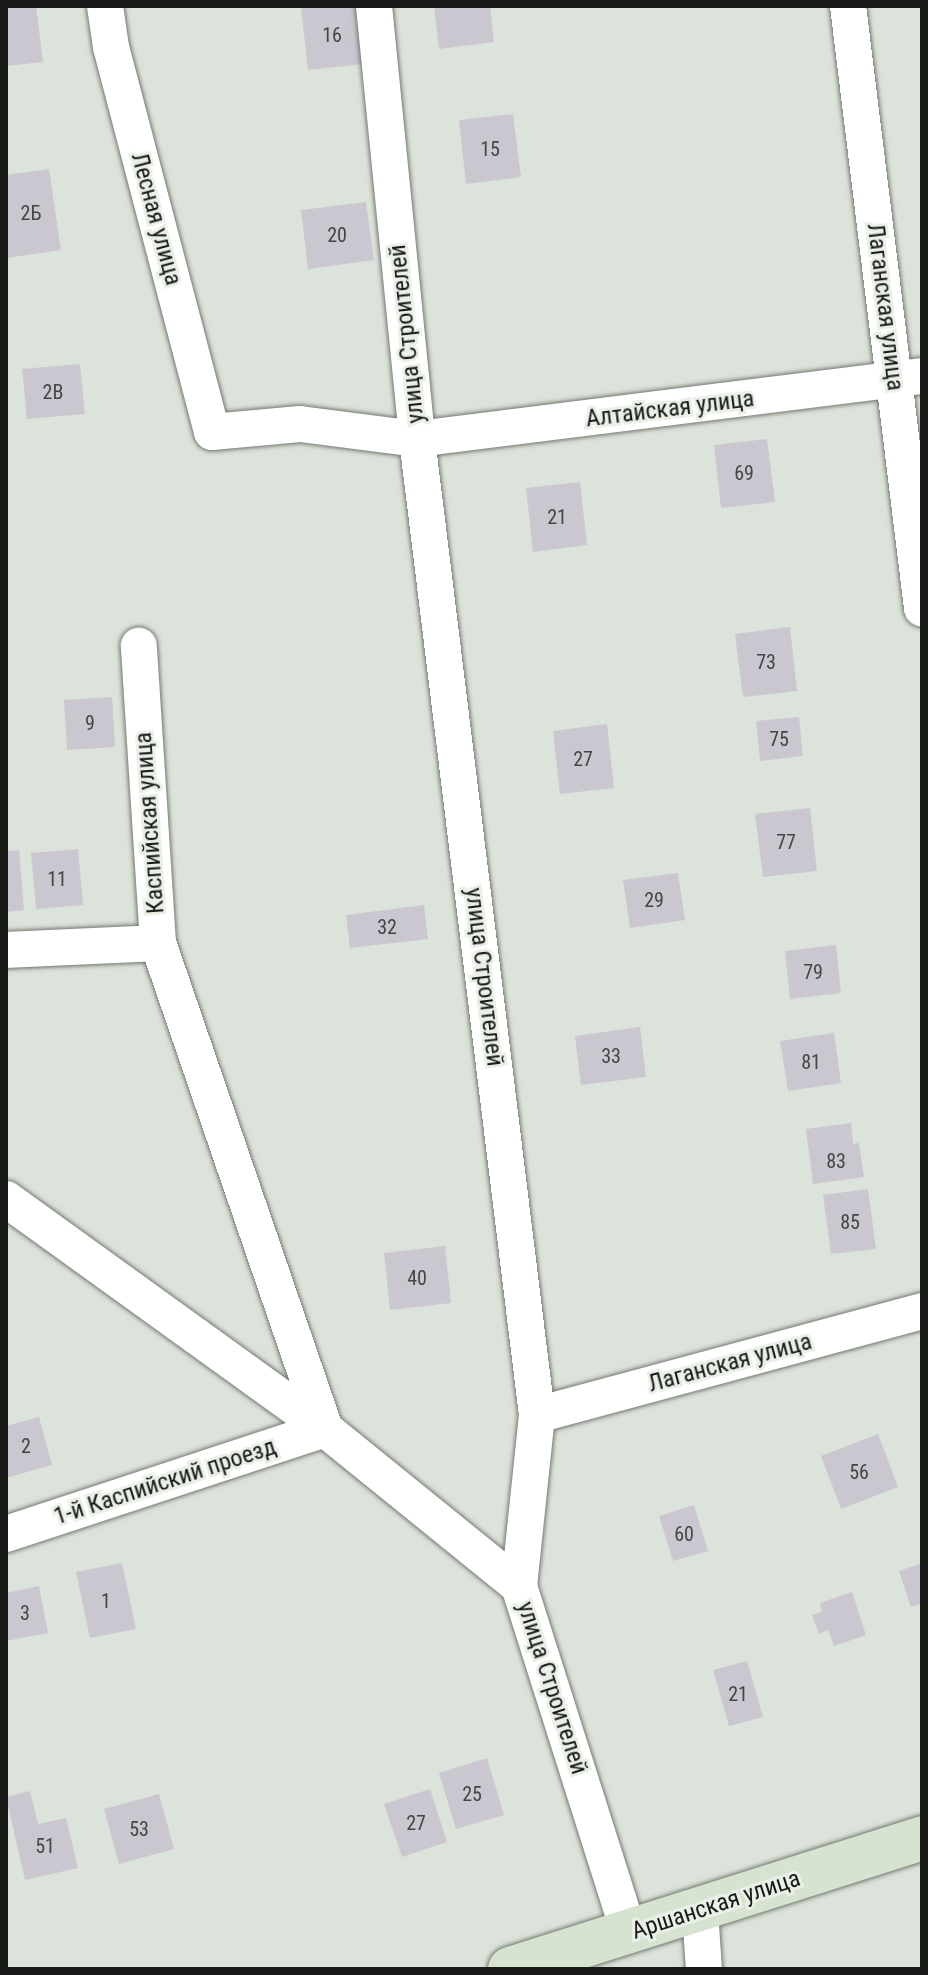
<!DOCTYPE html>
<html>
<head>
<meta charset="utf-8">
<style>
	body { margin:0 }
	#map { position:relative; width:928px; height:1975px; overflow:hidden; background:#dce3da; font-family:"Roboto Condensed",sans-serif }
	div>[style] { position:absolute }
	.building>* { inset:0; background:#cbc7d0 }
	.roads { filter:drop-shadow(0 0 2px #747972) drop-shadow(0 0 2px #747972) }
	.street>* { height:36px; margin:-18px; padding:0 18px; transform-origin:18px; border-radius:18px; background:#fff }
	.secondary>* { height:44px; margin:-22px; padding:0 22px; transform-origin:22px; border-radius:22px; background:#d5e3d0 }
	span { translate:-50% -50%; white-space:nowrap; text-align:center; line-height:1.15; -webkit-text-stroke:6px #eaf0e7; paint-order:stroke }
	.number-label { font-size:20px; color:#444545 }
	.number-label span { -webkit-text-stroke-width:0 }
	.street-label { font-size:24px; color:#171a17 }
	.frame { position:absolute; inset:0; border:8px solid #171a17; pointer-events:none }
</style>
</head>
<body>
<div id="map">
	<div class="building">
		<div style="clip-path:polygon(6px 6px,36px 6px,43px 62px,6px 66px)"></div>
		<div style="clip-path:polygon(356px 6px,363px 64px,308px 70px,301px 7px)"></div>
		<div style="clip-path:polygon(434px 6px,490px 6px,494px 42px,439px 49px)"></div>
		<div style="clip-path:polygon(513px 114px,521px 177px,466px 184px,459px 120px)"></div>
		<div style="clip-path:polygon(49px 169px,61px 250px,6px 258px,6px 175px)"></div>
		<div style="clip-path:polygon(366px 202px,374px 260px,308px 269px,301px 210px)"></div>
		<div style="clip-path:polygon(80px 364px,85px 414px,27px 419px,22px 369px)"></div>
		<div style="clip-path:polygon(767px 439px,775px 502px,721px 508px,714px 445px)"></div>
		<div style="clip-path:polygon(580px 482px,587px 545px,533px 552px,526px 488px)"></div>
		<div style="clip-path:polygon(790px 627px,797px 691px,743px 697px,735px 634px)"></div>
		<div style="clip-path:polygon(112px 697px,115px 747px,67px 750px,64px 700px)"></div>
		<div style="clip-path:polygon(799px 717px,803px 756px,760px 761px,756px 721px)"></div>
		<div style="clip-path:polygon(607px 724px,614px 788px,560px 794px,553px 731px)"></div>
		<div style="clip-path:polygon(810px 808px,817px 871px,763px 877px,755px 814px)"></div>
		<div style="clip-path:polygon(78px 849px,83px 905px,36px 909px,31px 853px)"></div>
		<div style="clip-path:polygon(19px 850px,24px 910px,6px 912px,6px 851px)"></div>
		<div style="clip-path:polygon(678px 873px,685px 920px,630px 928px,623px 880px)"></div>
		<div style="clip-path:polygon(424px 905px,428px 939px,350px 948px,346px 915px)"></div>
		<div style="clip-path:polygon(836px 945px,841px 993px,790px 999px,785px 951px)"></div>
		<div style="clip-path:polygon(640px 1027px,646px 1077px,581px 1085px,575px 1036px)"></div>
		<div style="clip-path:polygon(834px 1033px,841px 1083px,788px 1091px,780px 1041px)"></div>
		<div style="clip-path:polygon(851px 1123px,853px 1144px,859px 1143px,864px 1177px,813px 1184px,806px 1129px)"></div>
		<div style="clip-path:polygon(868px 1189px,876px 1249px,831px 1254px,823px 1195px)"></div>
		<div style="clip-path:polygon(445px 1246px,451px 1303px,390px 1310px,384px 1253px)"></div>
		<div style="clip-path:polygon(39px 1417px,52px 1465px,6px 1478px,6px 1426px)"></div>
		<div style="clip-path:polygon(878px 1434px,898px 1487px,841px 1509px,821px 1456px)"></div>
		<div style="clip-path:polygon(694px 1505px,708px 1551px,673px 1561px,659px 1516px)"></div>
		<div style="clip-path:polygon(122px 1563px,136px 1629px,90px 1638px,76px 1572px)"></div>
		<div style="clip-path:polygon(922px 1563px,922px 1610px,919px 1604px,911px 1607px,899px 1571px)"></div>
		<div style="clip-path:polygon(39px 1586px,48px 1633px,6px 1641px,6px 1593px)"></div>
		<div style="clip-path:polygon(852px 1592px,866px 1635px,834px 1646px,828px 1630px,819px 1634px,812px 1615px,822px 1612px,820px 1603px)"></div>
		<div style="clip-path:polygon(747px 1661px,763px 1717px,729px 1726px,713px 1670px)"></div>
		<div style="clip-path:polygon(487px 1758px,504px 1815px,456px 1829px,439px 1773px)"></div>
		<div style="clip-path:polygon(430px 1789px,447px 1842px,402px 1857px,384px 1804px)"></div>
		<div style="clip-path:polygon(30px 1791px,38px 1824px,66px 1818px,78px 1868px,25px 1880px,6px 1797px)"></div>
		<div style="clip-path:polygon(159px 1794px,174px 1849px,119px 1864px,104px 1809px)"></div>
	</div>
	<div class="roads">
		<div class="street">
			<div style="left:105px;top:6px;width:41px;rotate:81.7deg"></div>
			<div style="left:111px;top:47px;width:398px;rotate:75.3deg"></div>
			<div style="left:212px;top:432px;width:88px;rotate:-5.2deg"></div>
			<div style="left:300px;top:424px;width:118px;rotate:7.3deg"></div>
			<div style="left:417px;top:439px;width:509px;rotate:-7.11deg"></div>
			<div style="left:374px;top:6px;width:435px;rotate:84.3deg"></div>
			<div style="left:417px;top:439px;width:983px;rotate:82.99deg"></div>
			<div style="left:537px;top:1415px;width:172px;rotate:96deg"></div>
			<div style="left:519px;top:1586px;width:364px;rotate:72.4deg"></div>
			<div style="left:848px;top:6px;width:607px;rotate:82.99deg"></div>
			<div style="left:6px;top:950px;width:152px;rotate:-2.6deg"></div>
			<div style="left:6px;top:1199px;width:393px;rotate:35.8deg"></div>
			<div style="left:325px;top:1429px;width:250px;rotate:39deg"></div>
			<div style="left:537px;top:1415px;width:399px;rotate:-15.1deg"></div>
			<div style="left:6px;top:1534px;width:336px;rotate:-18.2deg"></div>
			<div style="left:325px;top:1429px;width:514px;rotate:-108.96deg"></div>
			<div style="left:158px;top:943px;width:298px;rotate:-93.7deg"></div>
			<div style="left:700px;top:1911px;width:58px;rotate:86.1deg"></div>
		</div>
		<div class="secondary">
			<div style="left:510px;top:1969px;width:432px;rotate:-17.6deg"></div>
		</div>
	</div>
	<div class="number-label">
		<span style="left:332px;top:35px">16</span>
		<span style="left:490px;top:149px">15</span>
		<span style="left:31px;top:213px">2Б</span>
		<span style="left:337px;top:235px">20</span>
		<span style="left:53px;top:392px">2В</span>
		<span style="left:744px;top:473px">69</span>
		<span style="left:557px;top:517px">21</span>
		<span style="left:766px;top:662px">73</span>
		<span style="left:90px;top:723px">9</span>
		<span style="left:779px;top:739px">75</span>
		<span style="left:583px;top:759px">27</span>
		<span style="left:786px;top:842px">77</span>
		<span style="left:57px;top:879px">11</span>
		<span style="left:654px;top:900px">29</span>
		<span style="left:387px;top:927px">32</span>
		<span style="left:813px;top:972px">79</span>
		<span style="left:611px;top:1056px">33</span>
		<span style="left:811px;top:1062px">81</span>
		<span style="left:836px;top:1161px">83</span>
		<span style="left:850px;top:1222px">85</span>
		<span style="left:417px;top:1278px">40</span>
		<span style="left:26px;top:1446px">2</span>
		<span style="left:859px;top:1472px">56</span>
		<span style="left:684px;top:1534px">60</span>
		<span style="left:106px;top:1601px">1</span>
		<span style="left:25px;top:1613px">3</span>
		<span style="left:738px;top:1694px">21</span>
		<span style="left:472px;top:1794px">25</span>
		<span style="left:416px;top:1823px">27</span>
		<span style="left:139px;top:1829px">53</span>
		<span style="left:45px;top:1846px">51</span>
	</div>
	<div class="street-label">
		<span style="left:156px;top:219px;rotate:75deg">Лесная улица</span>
		<span style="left:885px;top:307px;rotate:83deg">Лаганская улица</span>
		<span style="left:407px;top:334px;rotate:-96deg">улица Строителей</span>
		<span style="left:670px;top:409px;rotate:-7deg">Алтайская улица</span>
		<span style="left:150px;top:823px;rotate:-94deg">Каспийская улица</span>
		<span style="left:484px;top:977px;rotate:83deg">улица Строителей</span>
		<span style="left:730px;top:1363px;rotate:-15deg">Лаганская улица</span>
		<span style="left:165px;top:1482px;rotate:-18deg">1-й Каспийский проезд</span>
		<span style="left:552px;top:1688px;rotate:72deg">улица Строителей</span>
		<span style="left:716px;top:1905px;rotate:-18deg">Аршанская улица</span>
	</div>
	<div class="frame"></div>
</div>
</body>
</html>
